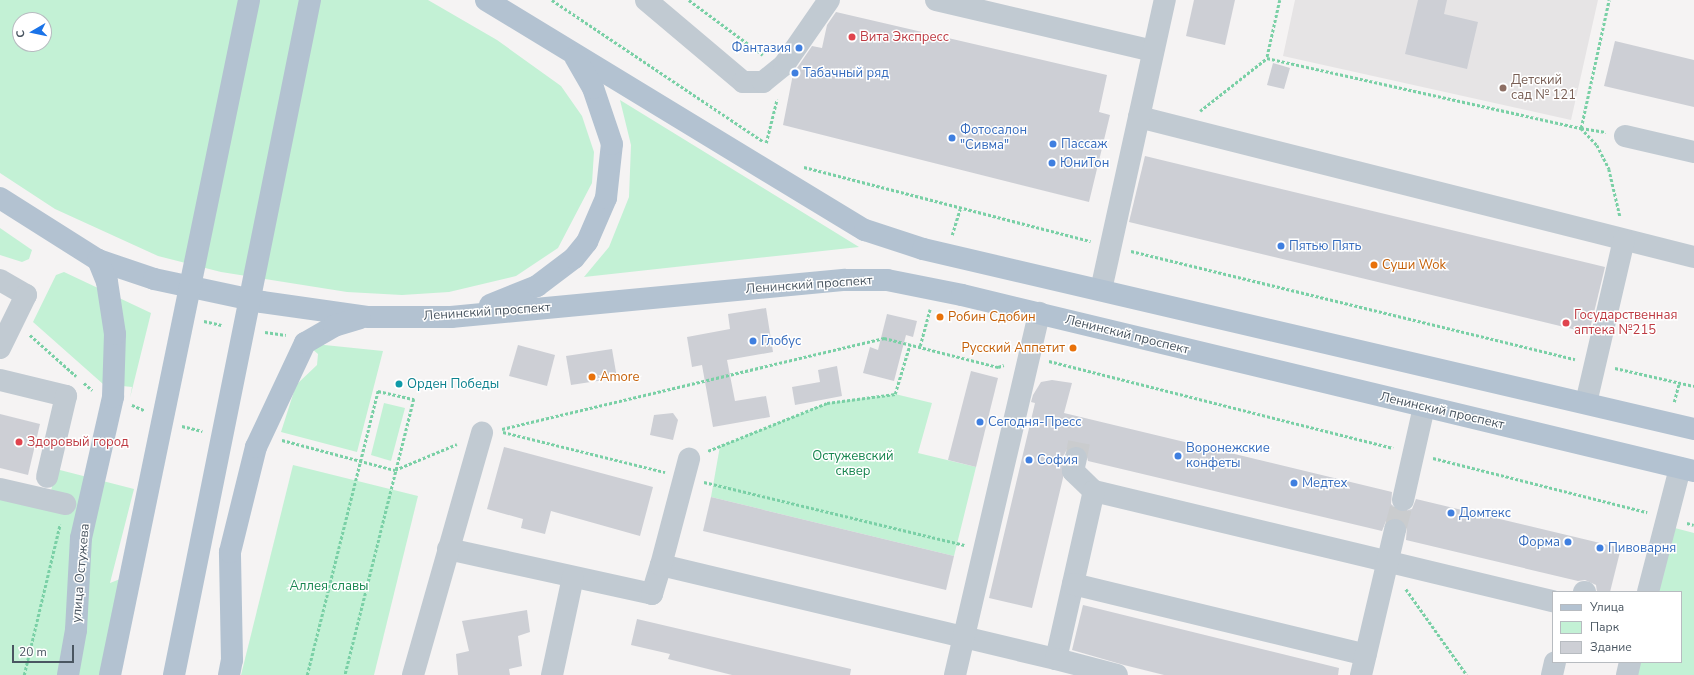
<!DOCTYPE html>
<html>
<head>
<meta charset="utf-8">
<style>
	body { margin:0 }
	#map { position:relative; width:1694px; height:675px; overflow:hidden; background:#f5f3f3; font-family:"Nunito Sans",sans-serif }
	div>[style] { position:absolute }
	.education>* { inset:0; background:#e6e4e5 }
	.green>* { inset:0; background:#c3f1d5 }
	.building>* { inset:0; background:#cdcfd5 }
	.minor-tunnel>* { height:22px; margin-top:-11px; transform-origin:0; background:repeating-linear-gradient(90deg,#caccce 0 22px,transparent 0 33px) }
	.path>* { height:2.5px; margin-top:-1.25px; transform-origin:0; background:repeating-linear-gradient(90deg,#7ad0a6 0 3px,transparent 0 5px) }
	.minor>* { height:22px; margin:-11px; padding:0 11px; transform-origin:11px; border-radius:11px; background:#c1cad2 }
	.major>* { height:22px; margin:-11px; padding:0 11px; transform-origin:11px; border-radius:11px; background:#b3c2d1 }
	.major-bridge>* { height:22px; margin:-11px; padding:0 11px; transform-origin:11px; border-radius:11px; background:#b3c2d1 }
	.dots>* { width:11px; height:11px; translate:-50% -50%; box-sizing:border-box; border:2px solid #fff; border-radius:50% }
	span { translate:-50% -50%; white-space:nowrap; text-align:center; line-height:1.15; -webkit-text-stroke:3px #fff; paint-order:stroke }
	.health-label { font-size:13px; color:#be3a42 }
	.left { translate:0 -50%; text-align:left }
	.shop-label { font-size:13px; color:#366cbe }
	.right { translate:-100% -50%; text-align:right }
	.education-label { font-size:13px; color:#785e54 }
	.food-label { font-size:13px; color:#c56008 }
	.street-label { font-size:13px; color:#4a5661 }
	.culture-label { font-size:13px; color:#0d838f }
	.park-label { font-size:13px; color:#17864f }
	.legend { position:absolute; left:1552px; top:591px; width:130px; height:72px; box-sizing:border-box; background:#fff; border:1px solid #b7bbc0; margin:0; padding:5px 7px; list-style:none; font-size:12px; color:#4a5661 }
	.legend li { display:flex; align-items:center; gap:8px; height:20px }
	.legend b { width:20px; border:1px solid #b7bbc0 }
	.north { position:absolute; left:12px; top:12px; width:40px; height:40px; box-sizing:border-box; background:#fff; border:1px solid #b7bbc0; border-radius:50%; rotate:261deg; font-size:11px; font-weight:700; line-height:16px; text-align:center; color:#4a5661 }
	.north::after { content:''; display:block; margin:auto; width:14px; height:18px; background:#1a73e8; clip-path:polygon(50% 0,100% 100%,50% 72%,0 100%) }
	.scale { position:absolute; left:12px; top:645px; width:62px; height:18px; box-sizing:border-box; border:2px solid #4a5661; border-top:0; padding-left:5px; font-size:12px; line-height:14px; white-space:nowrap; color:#4a5661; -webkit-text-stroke:3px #fff; paint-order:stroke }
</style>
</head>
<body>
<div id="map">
	<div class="education">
		<div style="clip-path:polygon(1295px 0,1598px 0,1571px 120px,1283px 56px)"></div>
	</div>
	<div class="green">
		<div style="clip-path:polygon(evenodd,0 0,428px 0,497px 40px,561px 86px,582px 116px,594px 152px,592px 183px,558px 248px,516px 276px,449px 292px,402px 295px,347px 292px,221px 272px,158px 256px,55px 209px,0 173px,0 0,20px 20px,44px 20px,44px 44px,20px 44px,20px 20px)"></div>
		<div style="clip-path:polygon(620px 100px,859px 247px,584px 277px,609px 247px,629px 197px,631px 145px)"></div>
		<div style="clip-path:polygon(0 228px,32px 250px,29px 259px,22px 262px,0 255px)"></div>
		<div style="clip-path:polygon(64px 272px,151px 313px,130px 398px,132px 387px,103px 384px,33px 322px,56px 275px)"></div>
		<div style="clip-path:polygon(305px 343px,383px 351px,357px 452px,281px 432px,296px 385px,317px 365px,318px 354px)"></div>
		<div style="clip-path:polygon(895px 394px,932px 403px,918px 453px,976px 467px,954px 556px,711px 497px,720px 446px,827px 403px)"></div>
		<div style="clip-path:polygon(384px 403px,405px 408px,391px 461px,371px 455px)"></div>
		<div style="clip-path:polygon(293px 465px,418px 496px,374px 675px,241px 675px)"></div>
		<div style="clip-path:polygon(56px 469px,134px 489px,110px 583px,133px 574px,109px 675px,0 675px,0 494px,48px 504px)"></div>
		<div style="clip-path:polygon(1671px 527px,1694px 533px,1694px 675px,1636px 675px,1639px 662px,1681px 662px,1681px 592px,1655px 592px)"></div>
	</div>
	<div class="building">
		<div style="clip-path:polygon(1194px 0,1235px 0,1225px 45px,1186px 36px)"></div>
		<div style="clip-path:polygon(1418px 0,1447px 0,1444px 14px,1478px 22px,1467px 69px,1405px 54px)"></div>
		<div style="clip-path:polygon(836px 12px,1107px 75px,1099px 112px,1110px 115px,1089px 202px,783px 125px,793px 74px,812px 46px,822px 48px,827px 25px)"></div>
		<div style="clip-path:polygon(1615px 41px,1694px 60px,1694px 107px,1604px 86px)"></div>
		<div style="clip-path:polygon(1273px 63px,1290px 68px,1284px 89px,1267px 85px)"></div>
		<div style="clip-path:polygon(1145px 156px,1605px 267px,1589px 333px,1129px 222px)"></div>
		<div style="clip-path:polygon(766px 308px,773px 352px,727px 360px,735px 401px,766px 396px,770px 417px,713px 427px,702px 365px,692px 367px,687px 337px,730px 329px,728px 314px)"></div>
		<div style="clip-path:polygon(887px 314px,917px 321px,913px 337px,906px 335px,894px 381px,863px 373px,870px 347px,878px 350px)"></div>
		<div style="clip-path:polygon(518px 345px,555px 355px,547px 386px,509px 376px)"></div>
		<div style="clip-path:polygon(612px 349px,617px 378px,571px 385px,566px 356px)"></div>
		<div style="clip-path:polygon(837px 366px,842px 396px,795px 405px,792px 387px,820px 382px,818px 370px)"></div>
		<div style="clip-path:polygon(971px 371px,998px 378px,976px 467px,948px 460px)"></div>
		<div style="clip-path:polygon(1052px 380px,1072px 383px,1064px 413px,1392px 492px,1391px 504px,1400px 512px,1412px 509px,1416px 499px,1621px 548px,1610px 592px,1597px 592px,1596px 585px,1585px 580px,1578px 581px,1406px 540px,1407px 526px,1398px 518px,1386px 521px,1382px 531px,1088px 461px,1085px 449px,1078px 446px,1067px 449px,1064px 455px,1063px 478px,1032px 608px,989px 598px,1035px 403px,1031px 402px,1033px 395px,1041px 382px)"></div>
		<div style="clip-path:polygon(673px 413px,678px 420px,673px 440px,650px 435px,654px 415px)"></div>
		<div style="clip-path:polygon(0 414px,40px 424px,28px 475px,0 468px)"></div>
		<div style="clip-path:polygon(504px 447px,653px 487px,640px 536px,551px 511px,545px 534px,521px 528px,523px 519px,487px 509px)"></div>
		<div style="clip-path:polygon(711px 497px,954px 556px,946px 590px,703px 531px)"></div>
		<div style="clip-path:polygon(1083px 605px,1339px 668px,1338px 675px,1164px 675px,1124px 665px,1072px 650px)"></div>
		<div style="clip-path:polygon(527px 610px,530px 632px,518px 636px,522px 666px,509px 669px,510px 675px,458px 675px,456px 654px,469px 651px,462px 621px)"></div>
		<div style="clip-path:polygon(637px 619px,851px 669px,850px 675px,732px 675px,668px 659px,670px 654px,631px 645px)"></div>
	</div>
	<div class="minor-tunnel">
		<div style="left:1076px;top:458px;width:16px;rotate:-79deg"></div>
		<div style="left:1395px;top:530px;width:31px;rotate:-75deg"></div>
	</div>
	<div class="path">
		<div style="left:552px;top:0;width:255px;rotate:33.8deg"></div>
		<div style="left:689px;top:0;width:92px;rotate:36.6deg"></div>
		<div style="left:1280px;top:0;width:59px;rotate:102.6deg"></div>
		<div style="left:1267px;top:58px;width:322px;rotate:12.6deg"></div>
		<div style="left:1581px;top:128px;width:131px;rotate:-77.7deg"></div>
		<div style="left:1200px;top:111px;width:85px;rotate:-38.3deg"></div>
		<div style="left:1581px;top:128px;width:23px;rotate:47deg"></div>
		<div style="left:1597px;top:145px;width:27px;rotate:63deg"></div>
		<div style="left:1609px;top:169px;width:48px;rotate:76.8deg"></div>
		<div style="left:1581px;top:128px;width:25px;rotate:9deg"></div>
		<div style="left:766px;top:143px;width:45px;rotate:-76deg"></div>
		<div style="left:804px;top:167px;width:296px;rotate:14.5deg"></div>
		<div style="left:952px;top:235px;width:27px;rotate:-73deg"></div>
		<div style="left:1131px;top:251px;width:457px;rotate:13.7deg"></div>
		<div style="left:204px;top:321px;width:18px;rotate:13deg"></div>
		<div style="left:265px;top:332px;width:21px;rotate:8deg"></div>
		<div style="left:30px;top:335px;width:62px;rotate:41.7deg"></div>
		<div style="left:920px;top:346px;width:38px;rotate:-75deg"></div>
		<div style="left:1049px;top:361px;width:355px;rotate:14.2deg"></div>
		<div style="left:1615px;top:368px;width:81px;rotate:12.8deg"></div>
		<div style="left:84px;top:383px;width:11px;rotate:41deg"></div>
		<div style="left:1674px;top:402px;width:20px;rotate:-75deg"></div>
		<div style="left:132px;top:405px;width:13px;rotate:23deg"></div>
		<div style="left:182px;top:426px;width:21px;rotate:14deg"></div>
		<div style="left:502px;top:429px;width:393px;rotate:-13.4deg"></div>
		<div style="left:884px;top:338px;width:118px;rotate:14.3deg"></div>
		<div style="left:998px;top:367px;width:6px;rotate:-18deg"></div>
		<div style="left:503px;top:432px;width:167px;rotate:13.9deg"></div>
		<div style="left:282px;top:440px;width:117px;rotate:14.9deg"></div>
		<div style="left:395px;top:470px;width:67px;rotate:-22.8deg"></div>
		<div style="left:708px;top:451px;width:128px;rotate:-22deg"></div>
		<div style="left:827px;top:403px;width:69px;rotate:-7.5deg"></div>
		<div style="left:895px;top:394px;width:52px;rotate:-73.3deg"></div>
		<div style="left:1433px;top:458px;width:221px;rotate:14.2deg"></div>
		<div style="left:704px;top:482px;width:268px;rotate:13.6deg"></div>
		<div style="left:1687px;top:523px;width:7px;rotate:16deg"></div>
		<div style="left:1406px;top:589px;width:105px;rotate:54.7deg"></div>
		<div style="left:24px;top:675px;width:155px;rotate:-76.6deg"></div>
		<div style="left:307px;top:675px;width:293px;rotate:-76deg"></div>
		<div style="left:378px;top:391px;width:37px;rotate:13deg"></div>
		<div style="left:414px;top:399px;width:284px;rotate:104deg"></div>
	</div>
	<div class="minor">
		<div style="left:646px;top:0;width:127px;rotate:40.2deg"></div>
		<div style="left:743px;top:82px;width:20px"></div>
		<div style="left:763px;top:82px;width:27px;rotate:-39deg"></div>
		<div style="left:784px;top:65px;width:79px;rotate:-55.3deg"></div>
		<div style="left:936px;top:0;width:223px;rotate:13.2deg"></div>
		<div style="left:1139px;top:117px;width:572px;rotate:14.16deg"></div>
		<div style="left:1625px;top:136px;width:71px;rotate:13.1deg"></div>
		<div style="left:0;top:280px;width:30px;rotate:30deg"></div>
		<div style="left:26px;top:295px;width:59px;rotate:116.1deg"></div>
		<div style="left:1101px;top:290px;width:297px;rotate:-77.6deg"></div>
		<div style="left:0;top:380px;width:68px;rotate:13.6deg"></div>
		<div style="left:66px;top:396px;width:83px;rotate:103.2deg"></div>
		<div style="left:1586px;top:403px;width:167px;rotate:-76.9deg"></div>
		<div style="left:1076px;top:458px;width:13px;rotate:103deg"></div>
		<div style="left:1073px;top:471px;width:29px;rotate:44deg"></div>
		<div style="left:1094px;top:491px;width:472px;rotate:13.5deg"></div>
		<div style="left:0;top:489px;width:67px;rotate:13deg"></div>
		<div style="left:1403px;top:500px;width:95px;rotate:-77.3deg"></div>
		<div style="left:448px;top:549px;width:209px;rotate:12.4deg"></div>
		<div style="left:652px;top:594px;width:30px;rotate:-73deg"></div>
		<div style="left:661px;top:565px;width:406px;rotate:13.4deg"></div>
		<div style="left:1056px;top:659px;width:172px;rotate:-77.3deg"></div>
		<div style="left:661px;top:565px;width:110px;rotate:-75.2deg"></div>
		<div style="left:1073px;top:584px;width:301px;rotate:13.6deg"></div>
		<div style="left:1584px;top:592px;width:1px"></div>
		<div style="left:1648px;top:592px;width:128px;rotate:-75.5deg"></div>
		<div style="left:1056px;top:659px;width:63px;rotate:14.7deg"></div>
		<div style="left:413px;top:675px;width:252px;rotate:-74.1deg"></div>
		<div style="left:552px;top:675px;width:100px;rotate:-77.9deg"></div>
		<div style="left:955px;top:675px;width:372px;rotate:-76.9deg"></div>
		<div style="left:1361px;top:675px;width:149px;rotate:-76.8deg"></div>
		<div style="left:1552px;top:675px;width:13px;rotate:-77deg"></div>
		<div style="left:1627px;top:675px;width:13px;rotate:-77deg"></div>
	</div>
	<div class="major">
		<div style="left:486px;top:0;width:443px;rotate:31.3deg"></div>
		<div style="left:865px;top:230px;width:61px;rotate:18.1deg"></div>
		<div style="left:923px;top:249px;width:792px;rotate:13.14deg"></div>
		<div style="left:0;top:198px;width:116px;rotate:32.3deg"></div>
		<div style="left:98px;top:260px;width:59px;rotate:18.7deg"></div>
		<div style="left:154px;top:279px;width:110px;rotate:12deg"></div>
		<div style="left:262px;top:302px;width:108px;rotate:8deg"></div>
		<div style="left:369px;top:317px;width:82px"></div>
		<div style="left:451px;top:317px;width:396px;rotate:-5.4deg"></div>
		<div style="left:845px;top:280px;width:42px"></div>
		<div style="left:887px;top:280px;width:76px;rotate:11.3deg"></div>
		<div style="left:962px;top:295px;width:753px;rotate:13.52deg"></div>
		<div style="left:490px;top:305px;width:51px;rotate:-22deg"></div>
		<div style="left:537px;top:286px;width:46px;rotate:-37.1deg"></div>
		<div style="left:574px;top:258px;width:21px;rotate:-51deg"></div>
		<div style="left:587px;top:242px;width:48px;rotate:-66.6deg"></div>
		<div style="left:606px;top:198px;width:54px;rotate:-83.7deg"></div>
		<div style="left:612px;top:144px;width:59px;rotate:-108.7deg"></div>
		<div style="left:593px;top:88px;width:36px;rotate:-120deg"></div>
		<div style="left:68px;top:675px;width:46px;rotate:-79.9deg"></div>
		<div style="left:76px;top:630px;width:92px;rotate:-86.9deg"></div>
		<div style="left:81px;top:538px;width:145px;rotate:-77.2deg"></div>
		<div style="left:113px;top:397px;width:63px;rotate:-88.2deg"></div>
		<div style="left:115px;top:334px;width:53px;rotate:-98.7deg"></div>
		<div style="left:107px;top:282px;width:24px;rotate:-112deg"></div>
		<div style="left:229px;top:675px;width:15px;rotate:-79deg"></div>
		<div style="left:232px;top:660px;width:108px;rotate:-91.1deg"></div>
		<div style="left:230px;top:552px;width:108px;rotate:-76.1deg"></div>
		<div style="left:256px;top:447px;width:115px;rotate:-64.8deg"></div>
		<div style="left:305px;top:343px;width:34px;rotate:-30deg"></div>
		<div style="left:334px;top:326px;width:27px;rotate:-17deg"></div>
	</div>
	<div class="major-bridge">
		<div style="left:110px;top:675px;width:689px;rotate:-78.36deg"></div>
		<div style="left:174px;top:675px;width:689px;rotate:-78.61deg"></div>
	</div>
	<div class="dots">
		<div style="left:852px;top:37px;background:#e0444e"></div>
		<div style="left:799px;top:48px;background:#3f7fe0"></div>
		<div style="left:795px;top:73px;background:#3f7fe0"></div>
		<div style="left:1503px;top:88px;background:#8d6e63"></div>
		<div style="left:952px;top:138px;background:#3f7fe0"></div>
		<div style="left:1053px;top:144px;background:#3f7fe0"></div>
		<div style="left:1052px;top:163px;background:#3f7fe0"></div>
		<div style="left:1281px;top:246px;background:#3f7fe0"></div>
		<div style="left:1374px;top:265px;background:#e8710a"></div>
		<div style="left:940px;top:317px;background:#e8710a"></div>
		<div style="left:1566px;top:323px;background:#e0444e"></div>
		<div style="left:753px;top:341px;background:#3f7fe0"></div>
		<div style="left:1073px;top:348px;background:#e8710a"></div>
		<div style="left:592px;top:377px;background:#e8710a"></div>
		<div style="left:399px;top:384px;background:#0f9aa8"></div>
		<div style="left:980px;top:422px;background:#3f7fe0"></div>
		<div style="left:19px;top:442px;background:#e0444e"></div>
		<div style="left:1178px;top:456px;background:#3f7fe0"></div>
		<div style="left:1029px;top:460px;background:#3f7fe0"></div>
		<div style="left:1294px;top:483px;background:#3f7fe0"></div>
		<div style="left:1451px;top:513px;background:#3f7fe0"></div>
		<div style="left:1568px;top:542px;background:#3f7fe0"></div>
		<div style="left:1600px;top:548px;background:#3f7fe0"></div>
	</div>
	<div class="health-label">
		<span class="left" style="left:860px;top:37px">Вита Экспресс</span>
		<span class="left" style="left:1574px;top:323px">Государственная<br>аптека №215</span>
		<span class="left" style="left:27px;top:442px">Здоровый город</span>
	</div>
	<div class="shop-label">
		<span class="right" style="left:791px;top:48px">Фантазия</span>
		<span class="left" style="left:803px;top:73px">Табачный ряд</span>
		<span class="left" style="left:960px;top:138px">Фотосалон<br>"Сивма"</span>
		<span class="left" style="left:1061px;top:144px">Пассаж</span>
		<span class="left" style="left:1060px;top:163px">ЮниТон</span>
		<span class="left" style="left:1289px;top:246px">Пятью Пять</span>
		<span class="left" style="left:761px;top:341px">Глобус</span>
		<span class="left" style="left:988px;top:422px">Сегодня-Пресс</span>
		<span class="left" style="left:1186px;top:456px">Воронежские<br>конфеты</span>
		<span class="left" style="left:1037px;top:460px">София</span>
		<span class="left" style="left:1302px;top:483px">Медтех</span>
		<span class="left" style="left:1459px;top:513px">Домтекс</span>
		<span class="right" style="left:1560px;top:542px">Форма</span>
		<span class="left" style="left:1608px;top:548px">Пивоварня</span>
	</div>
	<div class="education-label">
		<span class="left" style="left:1511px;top:88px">Детский<br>сад № 121</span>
	</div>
	<div class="food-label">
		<span class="left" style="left:1382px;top:265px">Суши Wok</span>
		<span class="left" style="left:948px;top:317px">Робин Сдобин</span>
		<span class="right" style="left:1065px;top:348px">Русский Аппетит</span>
		<span class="left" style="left:600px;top:377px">Amore</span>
	</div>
	<div class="street-label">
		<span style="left:809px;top:285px;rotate:-4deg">Ленинский проспект</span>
		<span style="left:487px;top:312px;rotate:-4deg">Ленинский проспект</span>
		<span style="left:1127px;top:335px;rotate:14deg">Ленинский проспект</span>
		<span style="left:1442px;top:411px;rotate:13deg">Ленинский проспект</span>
		<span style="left:81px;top:573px;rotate:-85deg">улица Остужева</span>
	</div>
	<div class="culture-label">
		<span class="left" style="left:407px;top:384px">Орден Победы</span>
	</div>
	<div class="park-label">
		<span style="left:853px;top:464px">Остужевский<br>сквер</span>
		<span style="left:329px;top:586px">Аллея славы</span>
	</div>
	<ul class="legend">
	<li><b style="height:5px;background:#b3c2d1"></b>Улица</li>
	<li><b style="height:11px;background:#c3f1d5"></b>Парк</li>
	<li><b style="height:11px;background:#cdcfd5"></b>Здание</li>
	</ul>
	<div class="north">С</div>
	<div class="scale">20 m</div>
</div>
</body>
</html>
